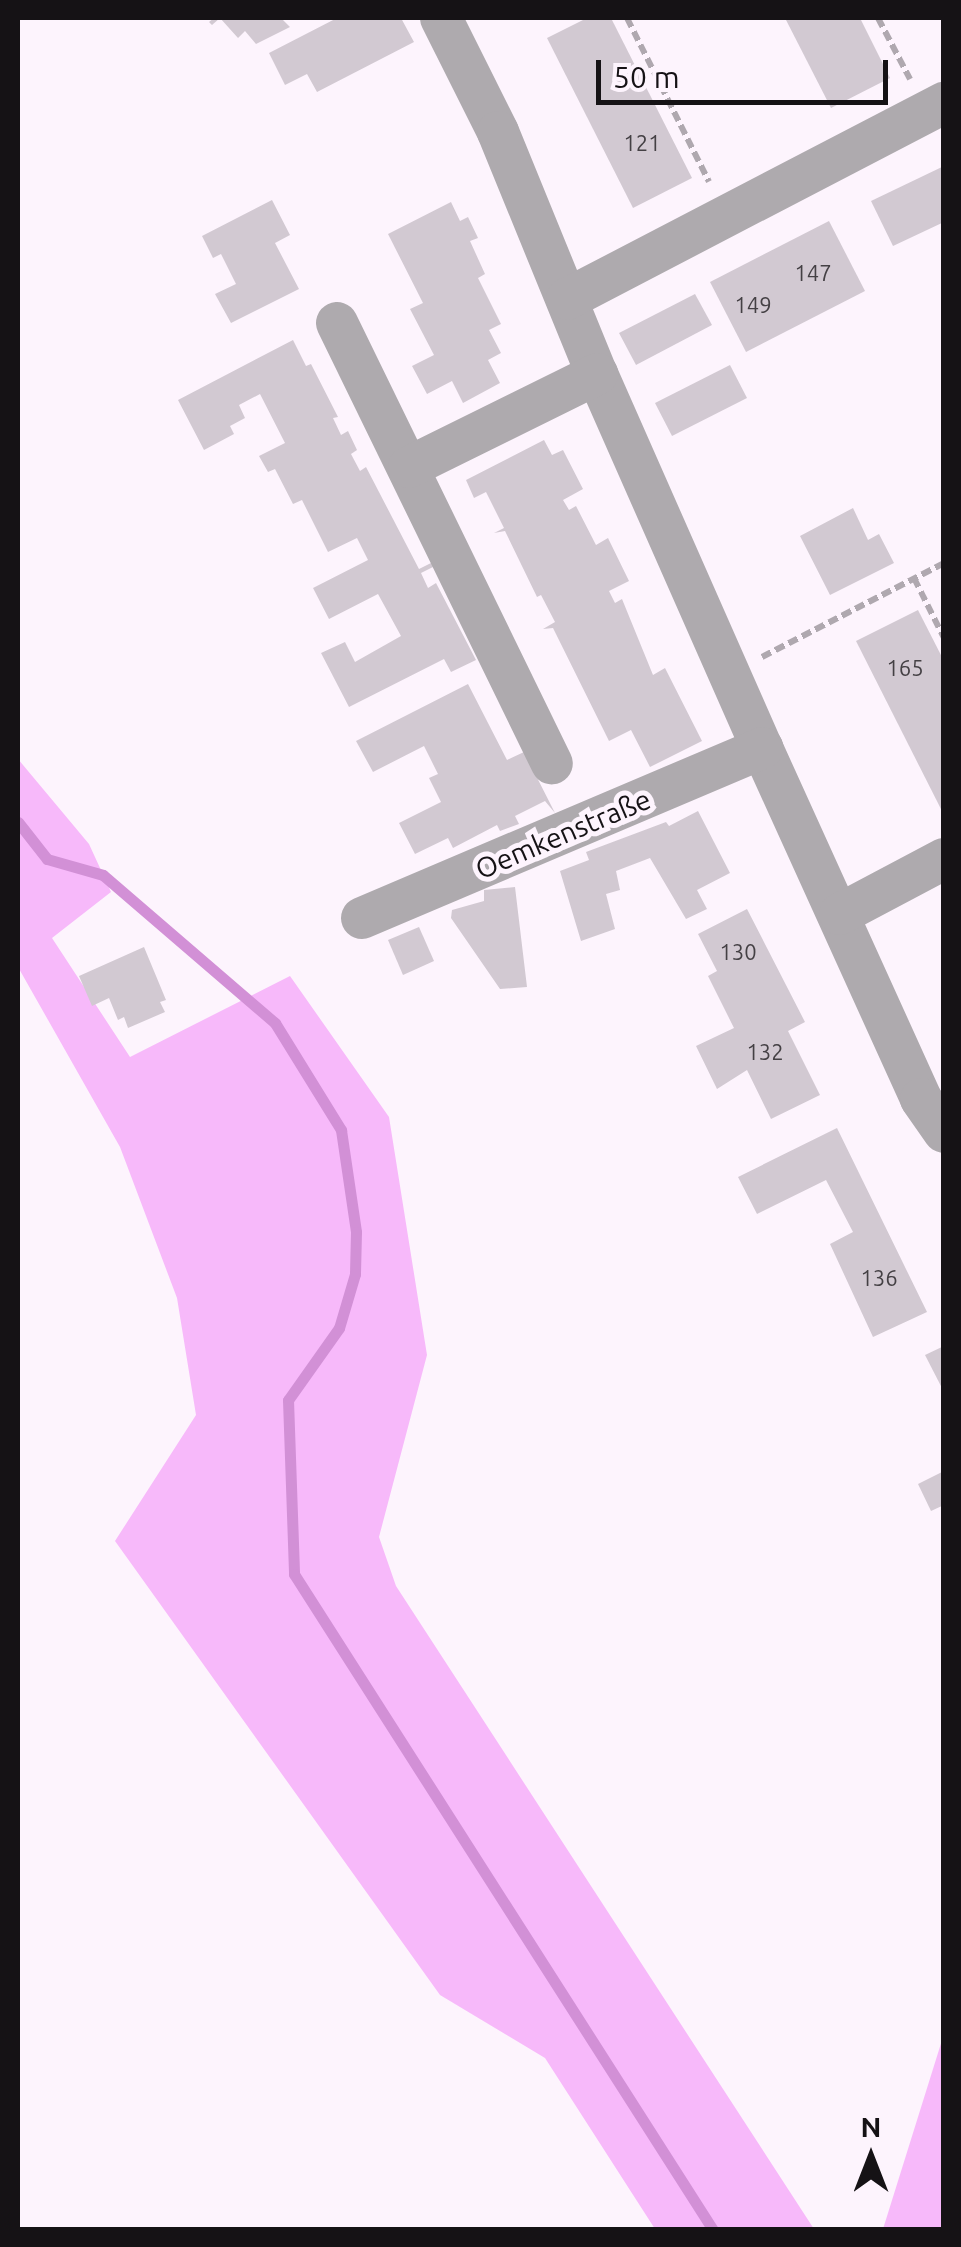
<!DOCTYPE html>
<html>
<head>
<meta charset="utf-8">
<style>
	body { margin:0 }
	#map { position:relative; width:961px; height:2247px; overflow:hidden; background:#fdf4fd; font-family:Ubuntu,sans-serif }
	div>[style] { position:absolute }
	.green>* { inset:0; background:#f7b9fa }
	.stream>* { height:11px; margin:-5.5px; padding:0 5.5px; transform-origin:5.5px; border-radius:5.5px; background:#d290d6 }
	.building>* { inset:0; background:#d2c9d2 }
	.path>* { height:6px; margin-top:-3px; transform-origin:0; background:repeating-linear-gradient(90deg,#afa8af 0 10px,transparent 0 15px) }
	.street>* { height:42px; margin:-21px; padding:0 21px; transform-origin:21px; border-radius:21px; background:#aeaaae }
	span { translate:-50% -50%; white-space:nowrap; text-align:center; line-height:1.15; -webkit-text-stroke:10px #fdf4fd; paint-order:stroke }
	.number-label { font-size:22px; color:#444044 }
	.number-label span { -webkit-text-stroke-width:0 }
	.street-label { font-size:28px; color:#151215 }
	.frame { position:absolute; inset:0; border:20px solid #151215; pointer-events:none }
	.north { position:absolute; left:821px; top:2107px; width:100px; height:100px; -webkit-text-stroke:8px #fdf4fd; paint-order:stroke; rotate:0deg; font-size:28px; font-weight:700; line-height:40px; text-align:center; color:#151215 }
	.north::after { content:''; display:block; margin:auto; width:35px; height:45px; background:#151215; clip-path:polygon(50% 0,100% 100%,50% 72%,0 100%) }
	.scale { position:absolute; left:596px; top:60px; width:292px; height:45px; box-sizing:border-box; border:5px solid #151215; border-top:0; padding-left:12px; font-size:30px; line-height:35px; white-space:nowrap; color:#151215; -webkit-text-stroke:8px #fdf4fd; paint-order:stroke }
</style>
</head>
<body>
<div id="map">
	<div class="green">
		<div style="clip-path:polygon(18px 759px,89px 844px,111px 892px,52px 938px,130px 1057px,290px 976px,389px 1117px,427px 1355px,379px 1537px,396px 1586px,814px 2229px,655px 2229px,545px 2058px,440px 1995px,115px 1541px,196px 1415px,177px 1298px,120px 1147px,18px 967px)"></div>
		<div style="clip-path:polygon(943px 2037px,943px 2229px,883px 2229px)"></div>
	</div>
	<div class="stream">
		<div style="left:18px;top:822px;width:47px;rotate:51.9deg"></div>
		<div style="left:47px;top:859px;width:58px;rotate:15.9deg"></div>
		<div style="left:103px;top:875px;width:227px;rotate:40.7deg"></div>
		<div style="left:275px;top:1023px;width:126px;rotate:58.3deg"></div>
		<div style="left:341px;top:1130px;width:103px;rotate:81.6deg"></div>
		<div style="left:356px;top:1232px;width:42px;rotate:91.4deg"></div>
		<div style="left:355px;top:1274px;width:56px;rotate:106.5deg"></div>
		<div style="left:339px;top:1328px;width:88px;rotate:125.3deg"></div>
		<div style="left:288px;top:1400px;width:174px;rotate:88deg"></div>
		<div style="left:294px;top:1574px;width:778px;rotate:57.43deg"></div>
	</div>
	<div class="building">
		<div style="clip-path:polygon(214px 18px,281px 18px,290px 27px,256px 44px,245px 31px,238px 38px,220px 18px,212px 25px,209px 22px)"></div>
		<div style="clip-path:polygon(337px 18px,401px 18px,414px 42px,317px 92px,307px 74px,285px 85px,269px 53px)"></div>
		<div style="clip-path:polygon(587px 18px,611px 18px,692px 178px,633px 208px,547px 38px)"></div>
		<div style="clip-path:polygon(785px 18px,860px 18px,890px 78px,831px 108px)"></div>
		<div style="clip-path:polygon(944px 166px,944px 222px,893px 246px,871px 201px)"></div>
		<div style="clip-path:polygon(272px 200px,290px 235px,275px 243px,299px 289px,231px 323px,215px 294px,236px 284px,221px 254px,213px 258px,202px 236px)"></div>
		<div style="clip-path:polygon(451px 202px,460px 221px,468px 217px,478px 238px,470px 241px,485px 274px,478px 278px,501px 324px,489px 330px,501px 353px,488px 360px,500px 383px,463px 403px,452px 381px,427px 394px,412px 366px,434px 355px,410px 309px,423px 303px,388px 234px)"></div>
		<div style="clip-path:polygon(829px 221px,865px 291px,746px 352px,710px 282px)"></div>
		<div style="clip-path:polygon(695px 294px,712px 325px,636px 365px,619px 333px)"></div>
		<div style="clip-path:polygon(293px 340px,306px 366px,311px 364px,338px 417px,333px 418px,341px 435px,348px 431px,357px 450px,351px 454px,360px 471px,366px 467px,419px 569px,433px 562px,435px 566px,421px 573px,428px 588px,436px 583px,476px 660px,451px 672px,444px 659px,349px 707px,321px 653px,345px 642px,355px 662px,401px 636px,378px 594px,329px 619px,313px 588px,368px 560px,357px 538px,328px 552px,302px 500px,293px 504px,275px 469px,268px 472px,259px 456px,285px 443px,260px 394px,239px 405px,245px 418px,230px 426px,234px 434px,204px 450px,178px 400px)"></div>
		<div style="clip-path:polygon(730px 365px,747px 398px,672px 436px,655px 403px)"></div>
		<div style="clip-path:polygon(544px 440px,552px 455px,563px 450px,583px 489px,563px 500px,569px 510px,576px 506px,596px 545px,608px 538px,629px 581px,609px 591px,615px 603px,622px 599px,653px 675px,665px 668px,702px 741px,650px 767px,631px 730px,609px 741px,553px 628px,543px 629px,555px 622px,541px 595px,537px 597px,505px 531px,494px 533px,504px 528px,486px 492px,474px 498px,466px 480px)"></div>
		<div style="clip-path:polygon(853px 508px,868px 540px,879px 534px,894px 563px,830px 595px,800px 536px)"></div>
		<div style="clip-path:polygon(918px 610px,944px 661px,944px 815px,856px 641px)"></div>
		<div style="clip-path:polygon(468px 684px,507px 760px,524px 752px,555px 813px,545px 801px,515px 816px,519px 824px,500px 831px,497px 825px,453px 848px,448px 838px,415px 854px,399px 823px,441px 802px,429px 778px,438px 774px,424px 746px,373px 772px,356px 741px)"></div>
		<div style="clip-path:polygon(698px 811px,730px 873px,697px 890px,707px 909px,686px 919px,650px 858px,616px 871px,620px 890px,606px 894px,615px 929px,581px 941px,560px 871px,589px 860px,586px 852px,666px 822px,669px 826px)"></div>
		<div style="clip-path:polygon(515px 887px,527px 987px,500px 989px,451px 918px,452px 910px,484px 901px,484px 890px)"></div>
		<div style="clip-path:polygon(747px 909px,805px 1022px,788px 1031px,820px 1095px,771px 1119px,747px 1070px,717px 1089px,696px 1046px,734px 1028px,708px 976px,717px 971px,698px 934px)"></div>
		<div style="clip-path:polygon(419px 927px,434px 961px,403px 975px,388px 940px)"></div>
		<div style="clip-path:polygon(144px 947px,166px 1000px,160px 1002px,165px 1012px,128px 1028px,124px 1017px,118px 1020px,109px 998px,92px 1006px,79px 976px)"></div>
		<div style="clip-path:polygon(837px 1128px,927px 1312px,873px 1337px,830px 1244px,853px 1232px,826px 1180px,757px 1214px,738px 1177px)"></div>
		<div style="clip-path:polygon(944px 1346px,944px 1392px,925px 1355px)"></div>
		<div style="clip-path:polygon(944px 1471px,944px 1505px,931px 1511px,918px 1484px)"></div>
	</div>
	<div class="path">
		<div style="left:627px;top:18px;width:183px;rotate:63.4deg"></div>
		<div style="left:878px;top:18px;width:69px;rotate:62.3deg"></div>
		<div style="left:914px;top:578px;width:67px;rotate:63.4deg"></div>
		<div style="left:762px;top:657px;width:205px;rotate:-27.3deg"></div>
	</div>
	<div class="street">
		<div style="left:441px;top:18px;width:127px;rotate:63.4deg"></div>
		<div style="left:498px;top:132px;width:261px;rotate:67.8deg"></div>
		<div style="left:597px;top:374px;width:409px;rotate:66.2deg"></div>
		<div style="left:762px;top:748px;width:385px;rotate:65.6deg"></div>
		<div style="left:921px;top:1099px;width:40px;rotate:55.1deg"></div>
		<div style="left:567px;top:299px;width:425px;rotate:-27.5deg"></div>
		<div style="left:337px;top:323px;width:490px;rotate:64deg"></div>
		<div style="left:409px;top:467px;width:210px;rotate:-26.3deg"></div>
		<div style="left:840px;top:914px;width:118px;rotate:-27.9deg"></div>
		<div style="left:362px;top:918px;width:435px;rotate:-23deg"></div>
	</div>
	<div class="number-label">
		<span style="left:642px;top:143px">121</span>
		<span style="left:813px;top:273px">147</span>
		<span style="left:753px;top:305px">149</span>
		<span style="left:905px;top:668px">165</span>
		<span style="left:738px;top:952px">130</span>
		<span style="left:765px;top:1052px">132</span>
		<span style="left:879px;top:1278px">136</span>
	</div>
	<div class="street-label">
		<span style="left:563px;top:834px;rotate:-23deg">Oemkenstraße</span>
	</div>
	<div class="frame"></div>
	<div class="north">N</div>
	<div class="scale">50 m</div>
</div>
</body>
</html>
